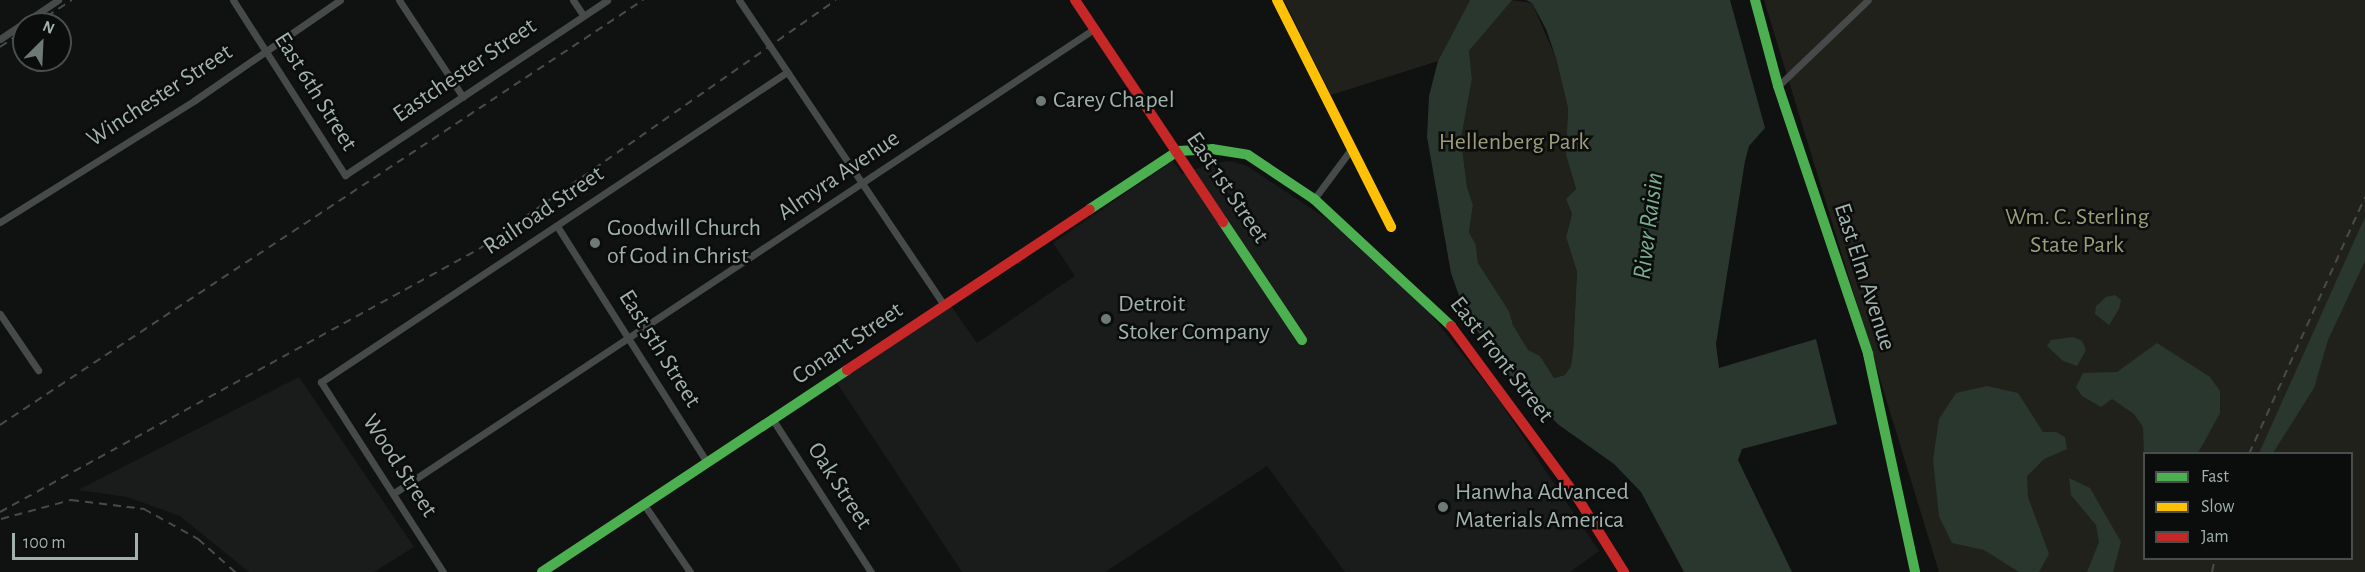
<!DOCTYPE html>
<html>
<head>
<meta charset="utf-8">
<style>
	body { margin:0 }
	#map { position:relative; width:2365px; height:572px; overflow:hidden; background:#101111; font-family:"Alegreya Sans",sans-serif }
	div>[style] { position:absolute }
	.built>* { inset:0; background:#1a1c1c }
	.green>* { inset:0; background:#20211b }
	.water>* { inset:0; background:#29372f }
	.street>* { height:7px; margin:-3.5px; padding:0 3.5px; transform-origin:3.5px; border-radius:3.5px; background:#464a49 }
	.fast>* { height:10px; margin:-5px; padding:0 5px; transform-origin:5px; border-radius:5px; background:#4caf50 }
	.slow>* { height:10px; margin:-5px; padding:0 5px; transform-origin:5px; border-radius:5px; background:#ffc107 }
	.jam>* { height:10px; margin:-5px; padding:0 5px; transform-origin:5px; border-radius:5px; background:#c62828 }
	.rail>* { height:2px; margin-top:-1px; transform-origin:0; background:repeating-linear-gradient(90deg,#474b4a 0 8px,transparent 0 14px) }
	.dots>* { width:16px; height:16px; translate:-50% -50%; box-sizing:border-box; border:3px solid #0b0c0c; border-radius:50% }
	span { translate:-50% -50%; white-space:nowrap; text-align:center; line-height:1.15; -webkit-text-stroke:5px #0b0c0c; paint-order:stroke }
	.street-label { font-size:24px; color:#a1b2ac }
	.poi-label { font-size:24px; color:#a1b2ac }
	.left { translate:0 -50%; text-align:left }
	.park-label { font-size:24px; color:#9c9c79 }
	.water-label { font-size:26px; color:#79ac8e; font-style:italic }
	.legend { position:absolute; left:2143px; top:452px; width:210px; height:108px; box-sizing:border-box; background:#0b0c0c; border:2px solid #474e4c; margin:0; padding:8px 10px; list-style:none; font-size:18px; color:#a1b2ac }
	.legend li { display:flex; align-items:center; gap:12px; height:30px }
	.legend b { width:30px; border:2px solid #474e4c }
	.north { position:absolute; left:12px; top:12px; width:60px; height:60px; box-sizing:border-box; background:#0b0c0c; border:2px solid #474e4c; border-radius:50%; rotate:24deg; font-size:16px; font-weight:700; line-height:24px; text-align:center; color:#a1b2ac }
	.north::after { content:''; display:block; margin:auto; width:21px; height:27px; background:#6e7a76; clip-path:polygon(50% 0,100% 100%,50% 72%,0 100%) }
	.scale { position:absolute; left:12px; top:533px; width:126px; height:27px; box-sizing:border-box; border:3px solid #a1b2ac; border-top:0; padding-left:8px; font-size:18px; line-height:21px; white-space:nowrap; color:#a1b2ac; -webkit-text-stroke:4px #0b0c0c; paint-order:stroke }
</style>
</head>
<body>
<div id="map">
	<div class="built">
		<div style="clip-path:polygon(1173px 161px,1182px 174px,1213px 163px,1231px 161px,1247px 166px,1327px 219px,1382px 263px,1421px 302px,1498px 399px,1599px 551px,1570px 572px,1345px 572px,1267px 466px,1105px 572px,962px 572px,837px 383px,951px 306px,977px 343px,1075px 276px,1053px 243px)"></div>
		<div style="clip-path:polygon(299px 377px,414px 547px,374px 572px,249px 572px,180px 516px,127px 497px,78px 490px)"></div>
	</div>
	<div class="green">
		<div style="clip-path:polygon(1284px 0,1470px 0,1438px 61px,1331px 95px)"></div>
		<div style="clip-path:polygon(1511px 0,1532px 3px,1556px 58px,1568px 108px,1566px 155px,1576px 190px,1566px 199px,1572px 214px,1566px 237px,1577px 272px,1573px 350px,1571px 366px,1565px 375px,1554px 378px,1540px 356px,1528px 351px,1513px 325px,1509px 311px,1478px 263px,1476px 245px,1469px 232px,1473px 205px,1467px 187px,1461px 139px,1472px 79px,1469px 51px)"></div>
		<div style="clip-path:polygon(evenodd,1764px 0,2365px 0,2365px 572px,1939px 572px,1764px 0,2144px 454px,2352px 454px,2352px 558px,2144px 558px,2144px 454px)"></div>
	</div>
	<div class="water">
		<div style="clip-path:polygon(1470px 0,1512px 0,1469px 51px,1472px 79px,1461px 139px,1467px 187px,1473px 205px,1469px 232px,1476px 245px,1478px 263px,1509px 311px,1513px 325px,1528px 350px,1540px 356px,1554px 378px,1565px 375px,1571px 366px,1573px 350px,1577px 272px,1566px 237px,1572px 214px,1566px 199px,1576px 189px,1566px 155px,1568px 108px,1556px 58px,1546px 29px,1532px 3px,1526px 0,1730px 0,1765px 128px,1749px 146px,1745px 161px,1716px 344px,1719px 368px,1816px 339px,1837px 424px,1742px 449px,1738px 460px,1792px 572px,1684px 572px,1641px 492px,1614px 464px,1559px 425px,1510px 378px,1465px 313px,1451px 273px,1427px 137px,1429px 96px,1438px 61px)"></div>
		<div style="clip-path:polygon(2365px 217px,2365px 261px,2328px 340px,2314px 388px,2273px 453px,2259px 453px)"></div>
		<div style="clip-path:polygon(2115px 295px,2121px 300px,2119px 309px,2109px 325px,2095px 314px,2096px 306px,2106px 297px)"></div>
		<div style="clip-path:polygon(2073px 337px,2082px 341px,2086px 350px,2077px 366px,2063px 361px,2047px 346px,2051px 340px)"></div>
		<div style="clip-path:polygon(2157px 343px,2210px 377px,2220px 391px,2220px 413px,2198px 453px,2144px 454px,2144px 457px,2143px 427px,2134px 414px,2112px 399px,2101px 407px,2082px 396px,2076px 387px,2083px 373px,2117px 372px)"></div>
		<div style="clip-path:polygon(1987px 386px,2018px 393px,2043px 432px,2056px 432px,2065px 437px,2067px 449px,2044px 459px,2027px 476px,2028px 497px,2049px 554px,2039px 572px,2019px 572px,1984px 550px,1952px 543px,1939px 516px,1933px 460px,1939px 419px,1956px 393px)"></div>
		<div style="clip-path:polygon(2069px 478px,2090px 488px,2121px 542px,2113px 572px,2087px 572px,2099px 542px,2096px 525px,2071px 495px)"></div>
	</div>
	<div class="street">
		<div style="left:233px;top:0;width:208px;rotate:57.4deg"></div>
		<div style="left:345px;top:175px;width:315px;rotate:-33.7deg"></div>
		<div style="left:399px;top:0;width:116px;rotate:56.6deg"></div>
		<div style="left:573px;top:0;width:18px;rotate:56deg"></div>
		<div style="left:739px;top:0;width:367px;rotate:56.1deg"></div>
		<div style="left:0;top:39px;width:70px;rotate:-33.9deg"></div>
		<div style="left:1778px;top:86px;width:124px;rotate:-43.7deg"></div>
		<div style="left:1314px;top:199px;width:64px;rotate:-53.3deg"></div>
		<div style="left:0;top:222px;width:230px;rotate:-32deg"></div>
		<div style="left:195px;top:100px;width:176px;rotate:-34.6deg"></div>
		<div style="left:557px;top:226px;width:280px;rotate:57.6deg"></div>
		<div style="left:0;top:314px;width:68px;rotate:55.8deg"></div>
		<div style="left:773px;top:420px;width:181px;rotate:57.2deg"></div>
		<div style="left:394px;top:493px;width:840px;rotate:-33.54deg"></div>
		<div style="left:645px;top:506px;width:80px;rotate:55.7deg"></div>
		<div style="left:443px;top:572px;width:226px;rotate:-122.7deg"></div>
		<div style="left:321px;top:382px;width:560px;rotate:-33.63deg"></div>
	</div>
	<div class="fast">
		<div style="left:1755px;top:0;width:89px;rotate:75deg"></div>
		<div style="left:1778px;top:86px;width:283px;rotate:71.4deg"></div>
		<div style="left:1868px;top:354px;width:223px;rotate:77.8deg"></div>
		<div style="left:1090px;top:209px;width:105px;rotate:-33.4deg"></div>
		<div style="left:1178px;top:151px;width:34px;rotate:-3deg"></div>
		<div style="left:1212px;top:149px;width:36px;rotate:9deg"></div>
		<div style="left:1248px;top:155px;width:79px;rotate:33.7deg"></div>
		<div style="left:1314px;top:199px;width:187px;rotate:42.8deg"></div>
		<div style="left:1223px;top:222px;width:142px;rotate:56.2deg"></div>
		<div style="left:542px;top:572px;width:366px;rotate:-33.5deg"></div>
	</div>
	<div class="slow">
		<div style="left:1277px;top:0;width:254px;rotate:63.3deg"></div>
	</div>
	<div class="jam">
		<div style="left:1075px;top:0;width:267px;rotate:56.3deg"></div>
		<div style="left:1451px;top:326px;width:212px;rotate:53.6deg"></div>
		<div style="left:1577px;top:497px;width:89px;rotate:57.9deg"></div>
		<div style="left:847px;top:370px;width:291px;rotate:-33.5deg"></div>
	</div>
	<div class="rail">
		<div style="left:35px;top:24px;width:44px;rotate:-33deg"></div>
		<div style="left:0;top:47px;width:29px;rotate:-34deg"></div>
		<div style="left:0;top:425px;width:771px;rotate:-33.46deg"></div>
		<div style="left:2249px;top:454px;width:282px;rotate:-65.7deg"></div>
		<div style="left:0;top:512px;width:546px;rotate:-28.77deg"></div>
		<div style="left:479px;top:249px;width:435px;rotate:-34.9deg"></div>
		<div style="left:1px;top:519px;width:73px;rotate:-15.2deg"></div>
		<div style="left:71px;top:500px;width:74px;rotate:7deg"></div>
		<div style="left:144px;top:509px;width:62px;rotate:29.1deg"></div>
		<div style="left:198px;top:539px;width:50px;rotate:41.7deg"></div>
		<div style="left:2212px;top:572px;width:14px;rotate:-78deg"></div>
	</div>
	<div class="dots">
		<div style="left:1041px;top:101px;background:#6e7a76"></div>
		<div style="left:595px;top:243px;background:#6e7a76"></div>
		<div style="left:1106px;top:319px;background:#6e7a76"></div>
		<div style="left:1443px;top:507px;background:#6e7a76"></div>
	</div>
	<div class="street-label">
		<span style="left:465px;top:71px;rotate:-34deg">Eastchester Street</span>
		<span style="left:315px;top:92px;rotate:58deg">East 6th Street</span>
		<span style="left:160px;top:96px;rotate:-33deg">Winchester Street</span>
		<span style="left:839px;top:176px;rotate:-34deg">Almyra Avenue</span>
		<span style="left:1227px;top:188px;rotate:56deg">East 1st Street</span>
		<span style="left:544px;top:211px;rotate:-34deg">Railroad Street</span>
		<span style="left:1864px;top:277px;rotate:72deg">East Elm Avenue</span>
		<span style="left:848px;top:344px;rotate:-34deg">Conant Street</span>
		<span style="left:659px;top:349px;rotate:58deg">East 5th Street</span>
		<span style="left:1501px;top:360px;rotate:52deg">East Front Street</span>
		<span style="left:399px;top:466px;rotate:57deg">Wood Street</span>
		<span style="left:839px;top:486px;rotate:57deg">Oak Street</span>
	</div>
	<div class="poi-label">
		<span class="left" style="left:1053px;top:101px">Carey Chapel</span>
		<span class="left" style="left:607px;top:243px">Goodwill Church<br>of God in Christ</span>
		<span class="left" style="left:1118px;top:319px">Detroit<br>Stoker Company</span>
		<span class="left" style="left:1455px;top:507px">Hanwha Advanced<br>Materials America</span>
	</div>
	<div class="park-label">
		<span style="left:1514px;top:143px">Hellenberg Park</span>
		<span style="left:2077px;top:232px">Wm. C. Sterling<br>State Park</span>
	</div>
	<div class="water-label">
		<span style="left:1649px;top:226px;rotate:-83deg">River Raisin</span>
	</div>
	<ul class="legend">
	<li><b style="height:8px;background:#4caf50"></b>Fast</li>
	<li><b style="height:8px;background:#ffc107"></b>Slow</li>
	<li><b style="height:8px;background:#c62828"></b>Jam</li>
	</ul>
	<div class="north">N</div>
	<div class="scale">100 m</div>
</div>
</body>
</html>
